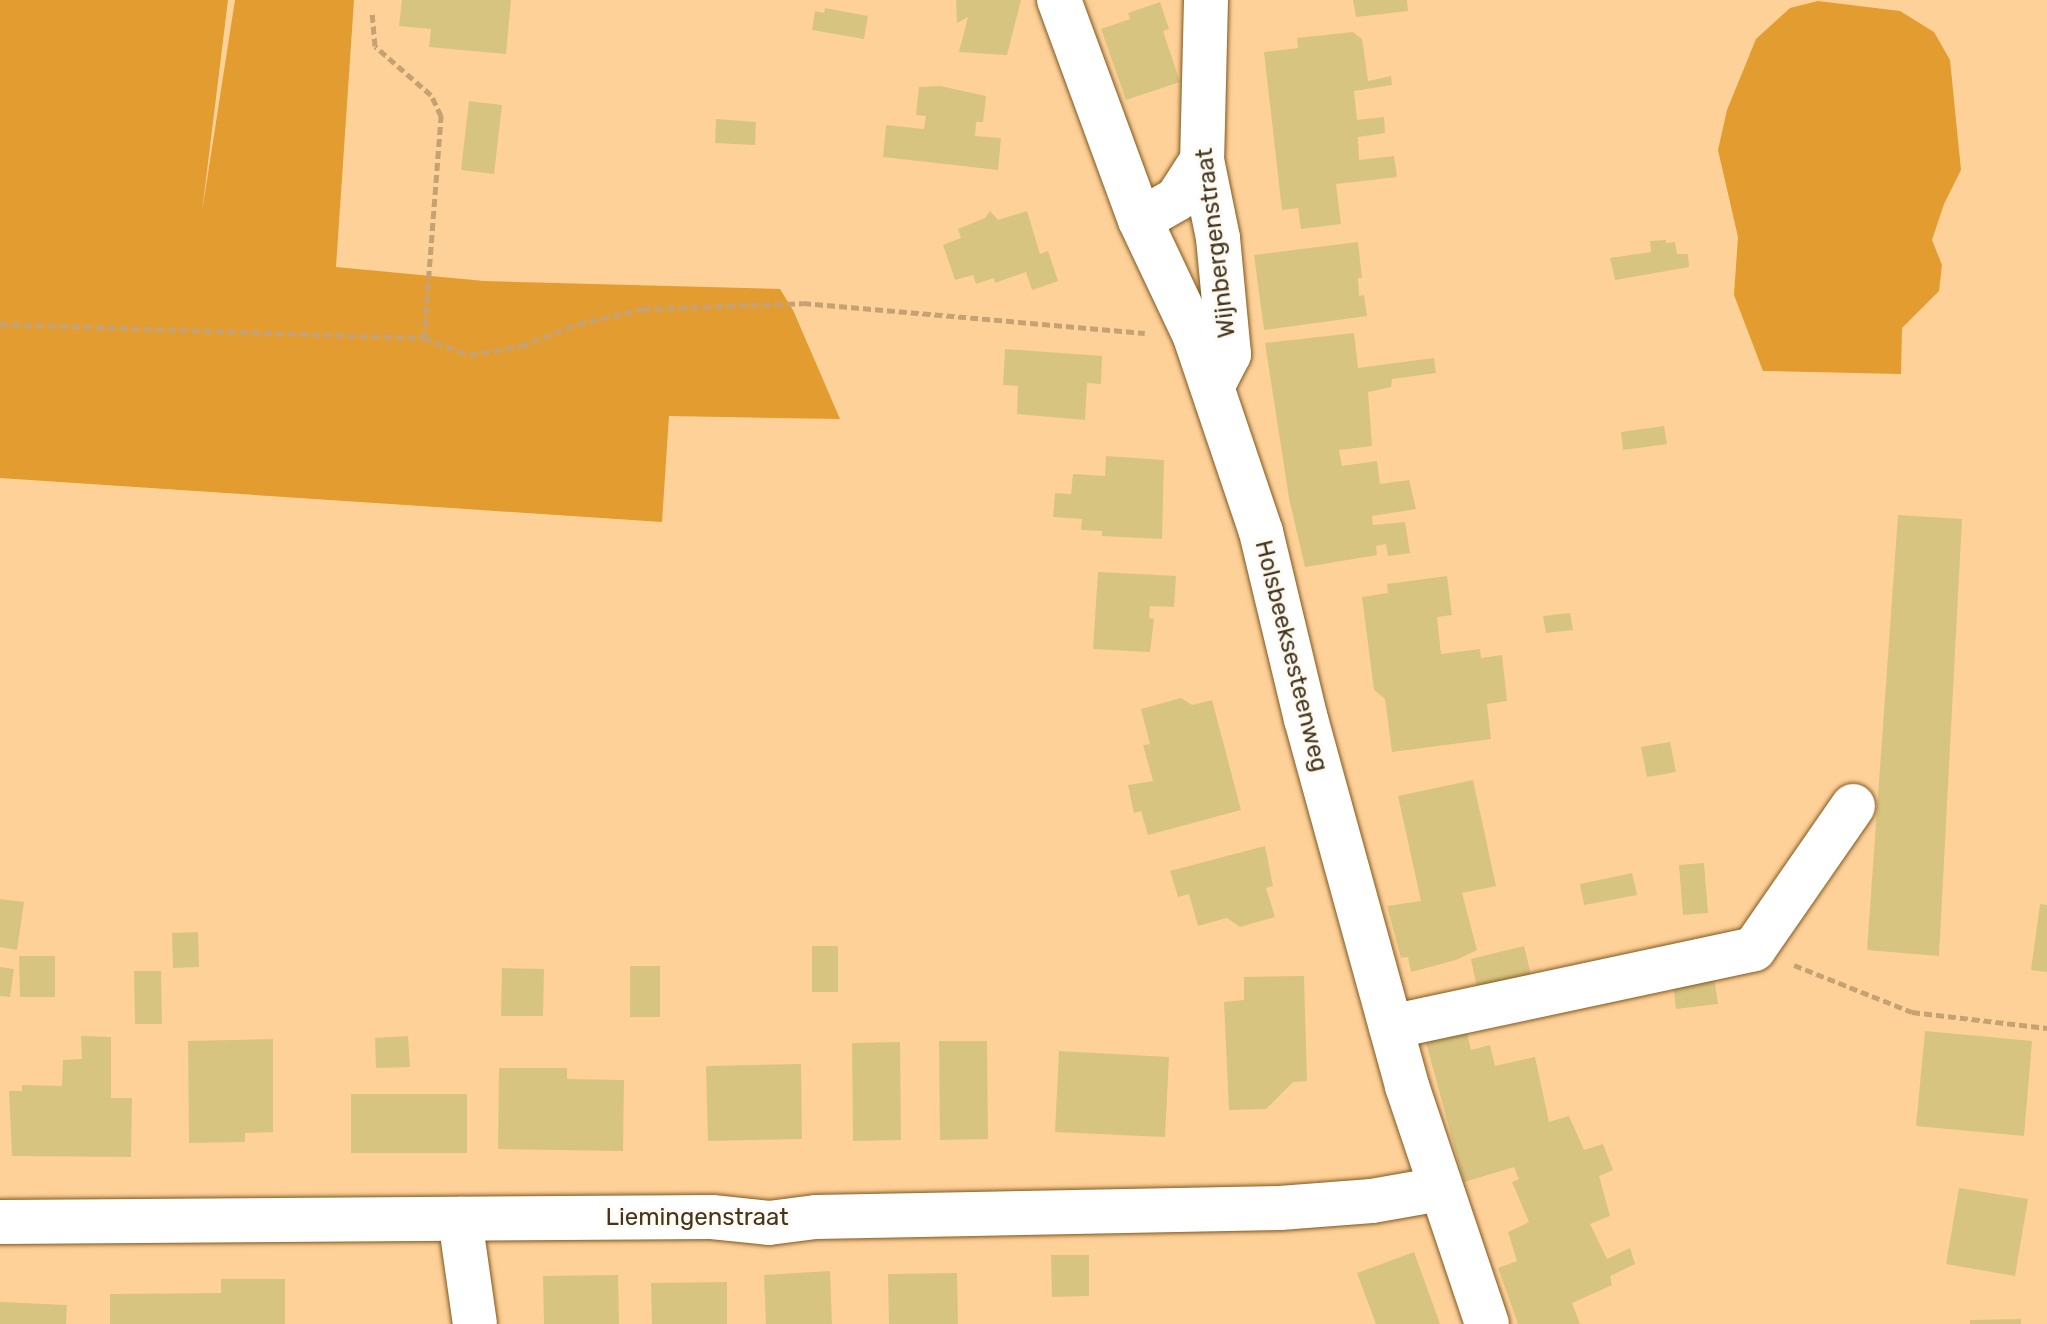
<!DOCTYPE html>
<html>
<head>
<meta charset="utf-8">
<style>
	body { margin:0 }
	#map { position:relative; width:2047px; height:1324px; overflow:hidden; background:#fed198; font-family:Rubik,sans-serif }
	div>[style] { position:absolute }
	.green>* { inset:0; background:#e39c2f }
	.building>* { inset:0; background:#d8c481 }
	.path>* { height:5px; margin-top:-2.5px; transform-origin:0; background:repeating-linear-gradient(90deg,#c6a172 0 8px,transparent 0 12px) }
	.roads { filter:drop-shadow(0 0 2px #805920) drop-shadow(0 0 2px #805920) }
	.minor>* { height:44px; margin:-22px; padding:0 22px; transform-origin:22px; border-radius:22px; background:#fff }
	span { translate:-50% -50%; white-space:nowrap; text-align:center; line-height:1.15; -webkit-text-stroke:6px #fefaf4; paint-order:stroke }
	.street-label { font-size:24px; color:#46351d }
</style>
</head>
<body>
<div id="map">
	<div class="green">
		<div style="clip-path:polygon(0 0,228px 0,202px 212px,235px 0,354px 0,336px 267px,484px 281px,780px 289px,793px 310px,840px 419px,669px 416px,662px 522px,0 478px)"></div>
		<div style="clip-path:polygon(1818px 1px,1900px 11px,1934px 32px,1950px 60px,1961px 170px,1944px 204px,1932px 240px,1942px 265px,1939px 291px,1902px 328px,1901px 374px,1763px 371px,1734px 295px,1738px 237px,1718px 150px,1727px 110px,1756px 39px,1790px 8px)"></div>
	</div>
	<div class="building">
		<div style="clip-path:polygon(402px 0,511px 0,506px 54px,429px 47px,431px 29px,399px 26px)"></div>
		<div style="clip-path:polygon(956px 0,1021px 0,1007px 55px,959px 52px,968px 17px,957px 23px)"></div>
		<div style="clip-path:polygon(1353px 0,1407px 0,1408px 11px,1356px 17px)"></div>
		<div style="clip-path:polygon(1160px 2px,1169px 29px,1163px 31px,1180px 82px,1126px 100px,1101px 29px,1130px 19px,1128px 13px)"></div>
		<div style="clip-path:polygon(825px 8px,868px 16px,864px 39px,812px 30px,815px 11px,824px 13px)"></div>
		<div style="clip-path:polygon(1353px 32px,1362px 39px,1368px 81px,1391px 76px,1392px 85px,1354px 91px,1357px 120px,1384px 117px,1385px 133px,1358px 137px,1359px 160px,1394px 156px,1397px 177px,1336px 184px,1341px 224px,1301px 229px,1298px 208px,1282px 210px,1264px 52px,1298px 48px,1297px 38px)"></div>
		<div style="clip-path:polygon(940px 86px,986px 96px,983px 122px,976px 122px,975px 136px,1001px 138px,998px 170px,883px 157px,886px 125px,924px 129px,926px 116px,916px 115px,919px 87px)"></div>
		<div style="clip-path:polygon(469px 101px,502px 105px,494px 174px,461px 170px)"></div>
		<div style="clip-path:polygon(716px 119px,756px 122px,755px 145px,715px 143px)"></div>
		<div style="clip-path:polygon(990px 211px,998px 220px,1027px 211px,1040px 254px,1048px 251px,1058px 281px,1032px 290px,1026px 272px,995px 283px,994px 278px,976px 284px,973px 275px,955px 280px,943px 245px,961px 238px,958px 229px,985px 218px)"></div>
		<div style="clip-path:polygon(1666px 240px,1666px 243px,1675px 242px,1677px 254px,1688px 254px,1689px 267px,1615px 280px,1610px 258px,1651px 252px,1650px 241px)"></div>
		<div style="clip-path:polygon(1358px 242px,1362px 278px,1358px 278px,1359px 296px,1364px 295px,1367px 316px,1264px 330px,1254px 255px)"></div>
		<div style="clip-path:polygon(1354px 333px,1358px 368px,1434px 358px,1436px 373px,1392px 379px,1391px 387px,1368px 392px,1372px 446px,1339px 450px,1342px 466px,1377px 461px,1380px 484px,1409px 480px,1416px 509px,1372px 516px,1373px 525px,1405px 522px,1410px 553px,1388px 556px,1386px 544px,1376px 546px,1377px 555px,1305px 567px,1289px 498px,1265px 343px)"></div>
		<div style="clip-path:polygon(1005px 349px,1102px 356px,1101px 384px,1087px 383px,1085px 420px,1017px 414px,1018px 386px,1003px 385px)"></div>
		<div style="clip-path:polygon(1664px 426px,1667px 444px,1623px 450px,1621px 432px)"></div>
		<div style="clip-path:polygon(1106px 456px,1164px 460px,1162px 539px,1102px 536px,1102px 531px,1081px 530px,1082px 519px,1053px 517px,1055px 493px,1071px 494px,1073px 474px,1105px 476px)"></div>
		<div style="clip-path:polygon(1898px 515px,1962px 519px,1939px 956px,1867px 950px)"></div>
		<div style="clip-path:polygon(1098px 572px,1176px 576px,1174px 607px,1150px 606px,1149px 618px,1154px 619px,1150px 652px,1093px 649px)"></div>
		<div style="clip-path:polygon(1447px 576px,1452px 615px,1437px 617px,1441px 654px,1480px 649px,1481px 658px,1502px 655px,1507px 701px,1487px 704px,1491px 739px,1392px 752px,1385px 699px,1374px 690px,1362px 597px,1388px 593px,1387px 584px)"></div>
		<div style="clip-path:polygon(1570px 613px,1573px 630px,1546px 633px,1543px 616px)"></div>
		<div style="clip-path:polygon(1181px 698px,1192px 705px,1212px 700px,1241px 810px,1148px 835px,1141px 811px,1134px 813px,1128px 785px,1153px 781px,1143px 745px,1150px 744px,1141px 709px)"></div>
		<div style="clip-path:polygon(1670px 742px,1676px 772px,1647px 777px,1641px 747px)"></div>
		<div style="clip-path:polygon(1473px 780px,1496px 886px,1462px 893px,1477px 950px,1456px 960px,1411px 972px,1408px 957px,1401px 958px,1387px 906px,1421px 901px,1398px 796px)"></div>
		<div style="clip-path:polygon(1265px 846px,1273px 886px,1266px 888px,1275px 917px,1240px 927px,1227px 918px,1198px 926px,1189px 894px,1178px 897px,1170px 871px)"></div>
		<div style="clip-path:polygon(1704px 863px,1708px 913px,1683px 915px,1679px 865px)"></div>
		<div style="clip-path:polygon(1632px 873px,1637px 895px,1584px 905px,1580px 884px)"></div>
		<div style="clip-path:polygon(0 899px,24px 902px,17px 950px,0 947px)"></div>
		<div style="clip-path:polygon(2040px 904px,2047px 905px,2047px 972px,2031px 970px)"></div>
		<div style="clip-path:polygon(198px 932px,199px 967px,173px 968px,172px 933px)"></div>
		<div style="clip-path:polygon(812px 946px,838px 946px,838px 992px,812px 992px)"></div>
		<div style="clip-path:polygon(1524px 946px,1531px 975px,1477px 988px,1471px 959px)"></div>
		<div style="clip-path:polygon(19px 956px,55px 956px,55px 997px,20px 997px)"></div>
		<div style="clip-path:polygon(630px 966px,660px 966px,660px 1017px,630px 1017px)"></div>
		<div style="clip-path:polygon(0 967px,14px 969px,10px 997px,0 996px)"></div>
		<div style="clip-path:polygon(502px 968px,544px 969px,543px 1016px,501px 1016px)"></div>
		<div style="clip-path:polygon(134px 971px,161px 971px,162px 1024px,135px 1024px)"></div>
		<div style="clip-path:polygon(1713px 971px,1718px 1004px,1676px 1009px,1672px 976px)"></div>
		<div style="clip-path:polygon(1304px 976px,1307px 1081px,1293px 1082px,1266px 1109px,1229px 1110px,1224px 1002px,1244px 1000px,1244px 977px)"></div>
		<div style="clip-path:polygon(1466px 1029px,1471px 1050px,1490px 1045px,1495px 1066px,1535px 1057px,1549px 1122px,1569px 1116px,1584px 1150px,1603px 1144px,1613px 1170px,1599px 1176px,1610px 1216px,1590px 1224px,1607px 1259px,1630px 1248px,1635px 1264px,1610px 1276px,1612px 1285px,1572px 1303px,1580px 1324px,1518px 1324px,1498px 1268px,1517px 1261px,1508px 1232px,1529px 1222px,1512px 1182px,1519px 1179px,1514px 1167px,1464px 1182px,1425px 1039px)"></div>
		<div style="clip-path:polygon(1925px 1031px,2032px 1041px,2024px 1136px,1916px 1126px)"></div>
		<div style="clip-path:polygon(81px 1036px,111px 1037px,111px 1098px,132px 1098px,131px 1157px,12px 1156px,9px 1091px,22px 1091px,22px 1085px,62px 1086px,63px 1060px,82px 1059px)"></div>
		<div style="clip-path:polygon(408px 1036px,410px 1067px,376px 1068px,375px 1038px)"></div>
		<div style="clip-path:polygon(273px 1039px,273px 1132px,245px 1133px,245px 1142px,189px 1143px,188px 1041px)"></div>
		<div style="clip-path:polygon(939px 1041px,987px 1041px,988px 1139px,940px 1140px)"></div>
		<div style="clip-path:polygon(900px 1042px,901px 1140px,853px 1141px,852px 1043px)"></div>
		<div style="clip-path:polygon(1059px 1051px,1169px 1057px,1165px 1137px,1055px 1132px)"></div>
		<div style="clip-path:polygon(801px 1064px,802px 1139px,708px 1141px,706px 1066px)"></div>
		<div style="clip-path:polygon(499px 1068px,567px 1068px,567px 1079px,624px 1080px,623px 1151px,498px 1149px)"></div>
		<div style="clip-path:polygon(351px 1094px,467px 1094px,467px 1153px,351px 1153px)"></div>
		<div style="clip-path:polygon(1959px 1188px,2028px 1199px,2015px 1276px,1946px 1264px)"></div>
		<div style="clip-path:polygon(1414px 1252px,1440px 1324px,1376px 1324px,1357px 1273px)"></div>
		<div style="clip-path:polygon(1051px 1255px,1089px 1255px,1089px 1296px,1052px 1297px)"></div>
		<div style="clip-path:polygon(830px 1271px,832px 1324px,766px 1324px,764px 1275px)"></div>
		<div style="clip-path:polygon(957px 1273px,958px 1324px,889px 1324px,888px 1274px)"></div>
		<div style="clip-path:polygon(618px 1275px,619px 1324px,544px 1324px,543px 1276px)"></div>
		<div style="clip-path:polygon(221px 1279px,285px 1279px,285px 1324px,110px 1324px,110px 1294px,221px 1293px)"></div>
		<div style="clip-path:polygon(727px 1282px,727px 1324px,652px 1324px,651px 1283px)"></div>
		<div style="clip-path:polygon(0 1302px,67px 1305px,66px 1324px,0 1324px)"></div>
		<div style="clip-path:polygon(2021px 1319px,2021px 1324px,1970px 1324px,1970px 1320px)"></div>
	</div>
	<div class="path">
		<div style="left:0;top:324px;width:424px;rotate:1.9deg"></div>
		<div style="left:424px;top:338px;width:223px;rotate:-85.6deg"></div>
		<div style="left:441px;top:116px;width:23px;rotate:-115deg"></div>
		<div style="left:431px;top:95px;width:74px;rotate:-138.8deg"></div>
		<div style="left:375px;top:46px;width:34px;rotate:-95deg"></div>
		<div style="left:424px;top:338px;width:49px;rotate:20.3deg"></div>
		<div style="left:470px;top:355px;width:52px;rotate:-10deg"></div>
		<div style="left:521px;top:346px;width:61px;rotate:-21.1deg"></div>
		<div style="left:578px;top:324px;width:67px;rotate:-13deg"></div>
		<div style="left:643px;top:309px;width:160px;rotate:-2.1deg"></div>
		<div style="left:803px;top:303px;width:343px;rotate:5deg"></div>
		<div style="left:1794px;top:965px;width:127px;rotate:21.7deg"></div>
		<div style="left:1912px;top:1012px;width:136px;rotate:6.8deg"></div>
	</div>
	<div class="roads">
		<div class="minor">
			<div style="left:1059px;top:0;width:234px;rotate:69.8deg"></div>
			<div style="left:1140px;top:220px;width:126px;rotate:64.7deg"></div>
			<div style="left:1194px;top:334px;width:209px;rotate:71.3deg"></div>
			<div style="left:1261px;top:532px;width:192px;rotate:76.5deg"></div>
			<div style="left:1306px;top:719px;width:381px;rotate:74.6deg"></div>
			<div style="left:1407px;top:1086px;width:251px;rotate:71.4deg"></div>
			<div style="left:1206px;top:0;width:160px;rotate:91.4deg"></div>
			<div style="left:1202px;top:160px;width:80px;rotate:78.4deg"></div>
			<div style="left:1218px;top:238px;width:117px;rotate:84.6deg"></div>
			<div style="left:1229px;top:354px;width:36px;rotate:117deg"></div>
			<div style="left:1140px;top:220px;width:43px;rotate:-29.6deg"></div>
			<div style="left:1177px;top:199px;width:46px;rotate:-57.3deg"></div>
			<div style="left:1391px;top:1027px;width:371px;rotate:-12.1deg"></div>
			<div style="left:1754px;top:949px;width:174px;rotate:-55.3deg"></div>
			<div style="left:460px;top:1219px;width:106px;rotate:81.9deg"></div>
			<div style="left:0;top:1222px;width:712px;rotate:-0.4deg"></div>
			<div style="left:712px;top:1217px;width:57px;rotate:6deg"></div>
			<div style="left:769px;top:1223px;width:47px;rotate:-7.3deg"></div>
			<div style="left:816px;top:1217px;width:464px;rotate:-1.1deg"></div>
			<div style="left:1280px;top:1208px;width:92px;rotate:-4.4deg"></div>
			<div style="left:1372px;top:1201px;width:69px;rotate:-10deg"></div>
		</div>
	</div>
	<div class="street-label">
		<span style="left:1216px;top:243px;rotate:-97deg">Wijnbergenstraat</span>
		<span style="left:1291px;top:656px;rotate:76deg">Holsbeeksesteenweg</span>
		<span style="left:697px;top:1218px">Liemingenstraat</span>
	</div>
</div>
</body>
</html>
